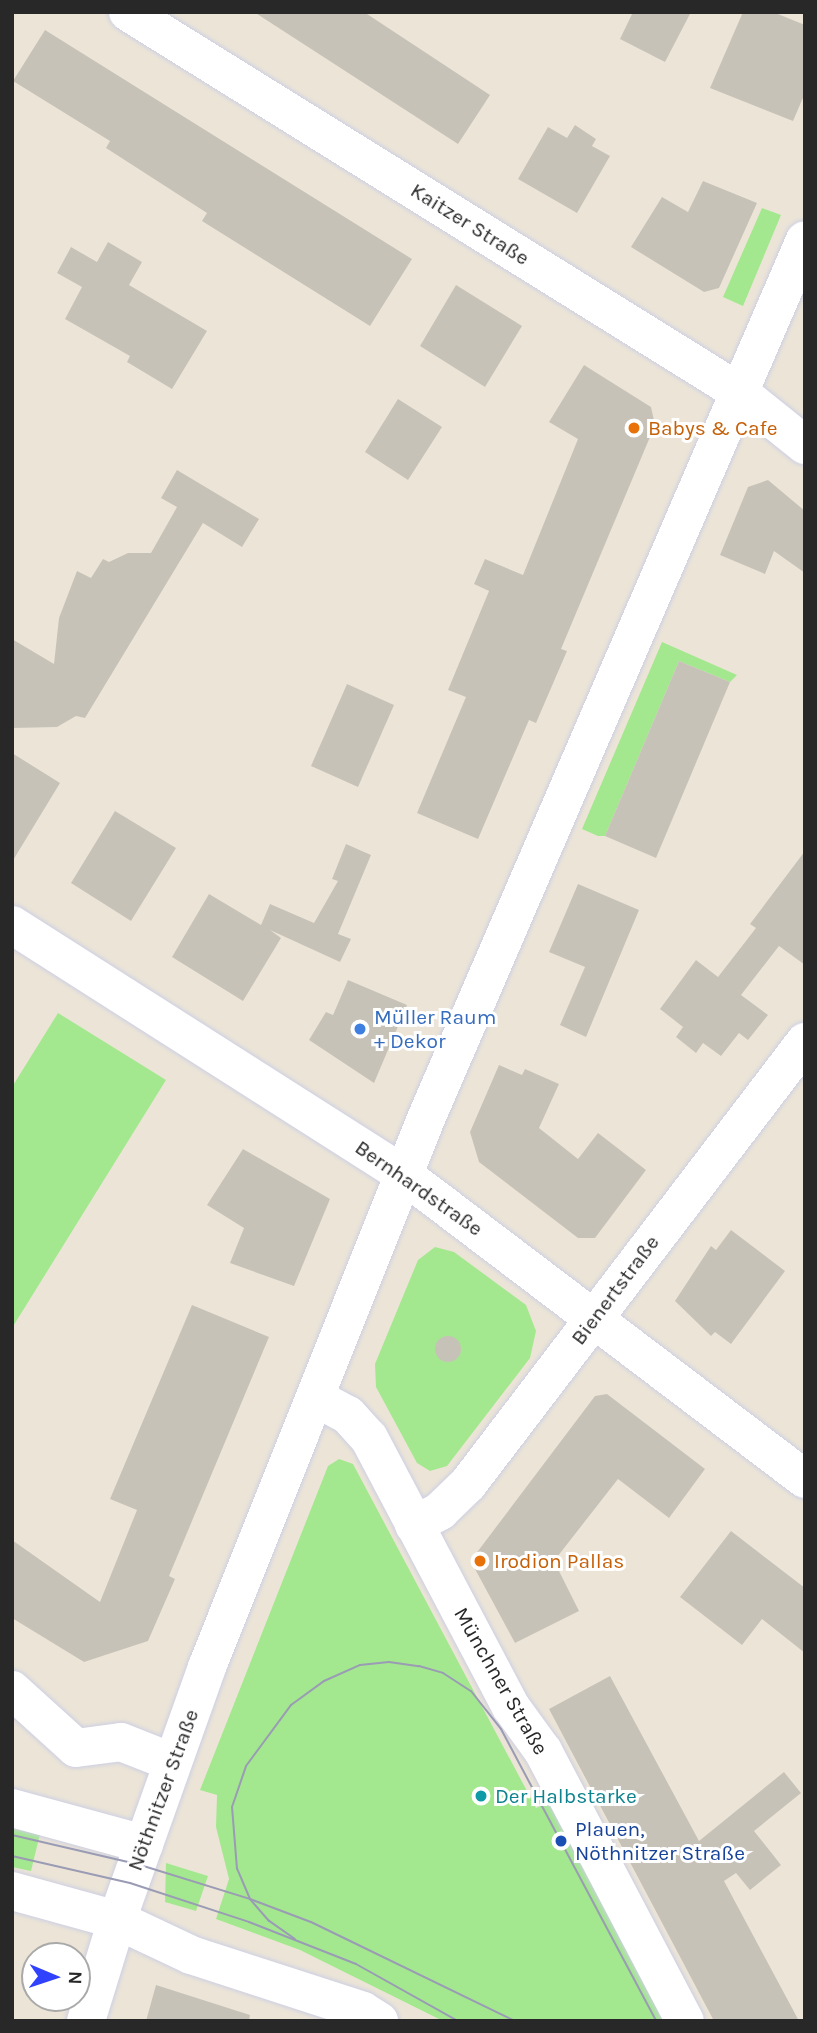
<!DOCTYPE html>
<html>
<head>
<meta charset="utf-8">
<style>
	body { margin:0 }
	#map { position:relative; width:817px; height:2033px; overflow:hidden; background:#ece5d7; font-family:Karla,sans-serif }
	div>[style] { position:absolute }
	.green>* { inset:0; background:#a3e88e }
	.building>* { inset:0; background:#c7c2b8 }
	.round { border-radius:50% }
	.roads { filter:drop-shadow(0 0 2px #cdcfe3) drop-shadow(0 0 2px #cdcfe3) }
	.street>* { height:38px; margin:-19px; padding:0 19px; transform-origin:19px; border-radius:19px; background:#fff }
	.secondary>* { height:38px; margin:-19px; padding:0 19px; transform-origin:19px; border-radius:19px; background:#fff }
	.tram>* { height:2px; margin:-1px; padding:0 1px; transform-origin:1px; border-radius:1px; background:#9a9bb4 }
	.dots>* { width:19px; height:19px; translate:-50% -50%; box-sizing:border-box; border:4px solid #fff; border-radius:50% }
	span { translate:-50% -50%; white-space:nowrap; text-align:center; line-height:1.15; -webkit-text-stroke:6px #fff; paint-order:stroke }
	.street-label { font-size:21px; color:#282828 }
	.food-label { font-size:21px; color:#c56008 }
	.left { translate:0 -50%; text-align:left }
	.shop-label { font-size:21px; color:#366cbe }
	.culture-label { font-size:21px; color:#0d838f }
	.transit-label { font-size:21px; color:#164399 }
	.frame { position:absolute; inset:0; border:14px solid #282828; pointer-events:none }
	.north { position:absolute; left:21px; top:1942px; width:70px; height:70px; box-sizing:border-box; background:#fff; border:2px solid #a9a9a9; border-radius:50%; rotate:92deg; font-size:19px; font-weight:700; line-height:28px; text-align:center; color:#282828 }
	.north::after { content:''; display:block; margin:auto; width:24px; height:32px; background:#3142ff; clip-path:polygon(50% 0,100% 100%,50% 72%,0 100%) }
</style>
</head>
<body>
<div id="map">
	<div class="green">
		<div style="clip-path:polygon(762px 208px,781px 215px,743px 306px,723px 297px)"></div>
		<div style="clip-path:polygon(662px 642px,737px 675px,730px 682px,679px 661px,605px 836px,598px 836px,582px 829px)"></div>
		<div style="clip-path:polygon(58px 1013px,166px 1080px,12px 1328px,12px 1087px)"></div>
		<div style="clip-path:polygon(435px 1247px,454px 1252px,526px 1305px,536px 1331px,530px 1358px,447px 1466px,430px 1471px,417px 1463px,376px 1387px,375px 1364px,418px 1260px)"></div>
		<div style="clip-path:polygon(339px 1459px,353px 1464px,536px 1808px,549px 1802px,665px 2021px,443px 2021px,300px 1950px,216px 1919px,229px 1879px,216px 1827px,217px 1795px,200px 1790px,328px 1466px)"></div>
		<div style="clip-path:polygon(12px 1829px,40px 1834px,31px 1871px,12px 1867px)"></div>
		<div style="clip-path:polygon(166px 1863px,208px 1876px,196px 1911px,165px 1902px)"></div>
	</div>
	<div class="building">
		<div style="clip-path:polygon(254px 12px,364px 12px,490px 95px,458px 144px)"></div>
		<div style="clip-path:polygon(633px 12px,691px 12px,665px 62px,620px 39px)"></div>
		<div style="clip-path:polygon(743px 12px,773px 12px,805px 25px,805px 93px,793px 121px,710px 88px)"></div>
		<div style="clip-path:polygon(45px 30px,412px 259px,370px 326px,202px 221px,207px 213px,106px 148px,110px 141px,13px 81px)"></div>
		<div style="clip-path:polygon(575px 125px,596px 139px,592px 146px,610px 156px,577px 213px,518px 179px,548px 127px,567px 138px)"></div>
		<div style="clip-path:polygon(703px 181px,757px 203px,719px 288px,704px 292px,631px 247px,662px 197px,688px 212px)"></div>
		<div style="clip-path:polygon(108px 242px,142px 262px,129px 285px,207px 331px,172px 389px,127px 362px,130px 356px,65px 319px,82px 287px,57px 273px,71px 247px,97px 262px)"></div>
		<div style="clip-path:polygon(456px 285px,522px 326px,485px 387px,420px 346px)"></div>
		<div style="clip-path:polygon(584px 365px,651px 407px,655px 425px,561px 649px,567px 651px,536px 723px,529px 720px,478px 839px,417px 813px,466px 697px,448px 690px,489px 591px,474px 584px,485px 559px,523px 575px,578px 439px,549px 422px)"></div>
		<div style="clip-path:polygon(398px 399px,442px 427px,408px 480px,365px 452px)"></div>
		<div style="clip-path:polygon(177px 470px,259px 519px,242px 547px,203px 523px,85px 718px,76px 716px,57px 727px,12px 728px,12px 639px,54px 664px,59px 618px,77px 571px,91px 578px,103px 559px,109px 562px,128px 553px,151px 553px,177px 507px,161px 498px)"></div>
		<div style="clip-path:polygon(768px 480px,805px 511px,805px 573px,774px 551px,765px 574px,720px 555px,748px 487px)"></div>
		<div style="clip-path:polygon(679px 661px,730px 682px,656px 858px,605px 836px)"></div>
		<div style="clip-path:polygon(347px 684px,394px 705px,358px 787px,311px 766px)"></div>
		<div style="clip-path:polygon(12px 753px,60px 783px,12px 862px)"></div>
		<div style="clip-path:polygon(115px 811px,176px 848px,131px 921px,71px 883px)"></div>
		<div style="clip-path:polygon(346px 844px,371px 855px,338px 934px,351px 939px,340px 962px,270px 930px,281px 938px,243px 1001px,172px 957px,209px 894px,261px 925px,270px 904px,314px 923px,338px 881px,332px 879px)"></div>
		<div style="clip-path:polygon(805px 851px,805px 965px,779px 946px,741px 995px,768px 1015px,748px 1040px,739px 1033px,721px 1056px,703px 1043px,696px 1053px,676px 1037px,683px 1027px,660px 1009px,696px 960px,718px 977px,756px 928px,750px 924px)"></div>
		<div style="clip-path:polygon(578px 884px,639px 910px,586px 1037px,560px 1025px,585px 967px,549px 952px)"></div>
		<div style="clip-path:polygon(348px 980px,407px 1005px,374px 1083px,309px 1040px,326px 1012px,333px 1015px)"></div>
		<div style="clip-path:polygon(499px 1065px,522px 1075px,525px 1069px,559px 1084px,539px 1128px,578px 1159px,598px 1133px,646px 1170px,595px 1238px,578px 1238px,479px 1162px,470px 1132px)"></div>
		<div style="clip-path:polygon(243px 1149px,330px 1199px,294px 1286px,230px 1263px,244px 1228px,207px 1205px)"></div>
		<div style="clip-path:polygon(731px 1230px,785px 1271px,731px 1344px,715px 1332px,711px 1336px,675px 1301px,711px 1246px,716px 1250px)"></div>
		<div style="clip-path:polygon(192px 1305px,269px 1337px,169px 1576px,175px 1579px,148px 1641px,84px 1662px,12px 1618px,12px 1540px,100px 1602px,137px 1510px,110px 1499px)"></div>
		<div class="round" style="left:435px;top:1336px;width:26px;height:26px"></div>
		<div style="clip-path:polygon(607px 1394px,705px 1469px,669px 1518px,618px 1479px,554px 1561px,579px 1611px,515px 1643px,475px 1569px,475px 1555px,595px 1396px)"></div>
		<div style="clip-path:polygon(731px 1531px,805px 1588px,805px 1653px,762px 1619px,742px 1645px,680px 1597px)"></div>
		<div style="clip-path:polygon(610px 1676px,699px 1841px,784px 1772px,801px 1793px,754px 1831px,781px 1865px,750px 1890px,736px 1873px,724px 1881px,799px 2021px,714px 2021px,549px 1709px)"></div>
		<div style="clip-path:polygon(156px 1985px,250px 2015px,249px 2021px,146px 2021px)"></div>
	</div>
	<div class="roads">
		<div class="street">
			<div style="left:128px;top:12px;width:720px;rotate:31.88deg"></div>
			<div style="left:739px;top:392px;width:85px;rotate:38.8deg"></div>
			<div style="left:12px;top:925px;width:465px;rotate:32.5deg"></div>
			<div style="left:404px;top:1175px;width:503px;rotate:37.17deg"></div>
			<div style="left:414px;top:1525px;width:30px;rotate:-28deg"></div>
			<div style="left:440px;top:1511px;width:39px;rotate:-44deg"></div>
			<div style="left:468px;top:1484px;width:556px;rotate:-52.68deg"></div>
			<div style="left:12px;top:1690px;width:86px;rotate:42.2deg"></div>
			<div style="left:76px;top:1748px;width:45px;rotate:-7.6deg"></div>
			<div style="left:121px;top:1742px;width:55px;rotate:21.4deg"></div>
			<div style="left:12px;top:1808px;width:137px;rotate:15.3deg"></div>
			<div style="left:12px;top:1891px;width:109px;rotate:15.4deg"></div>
		</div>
		<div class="secondary">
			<div style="left:316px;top:1398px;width:36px;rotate:28deg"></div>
			<div style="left:348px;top:1415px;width:31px;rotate:48deg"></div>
			<div style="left:369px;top:1438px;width:304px;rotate:62.2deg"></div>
			<div style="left:511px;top:1707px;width:54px;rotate:54deg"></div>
			<div style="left:543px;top:1751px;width:305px;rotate:62.3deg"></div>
			<div style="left:117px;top:1920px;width:82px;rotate:25.3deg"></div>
			<div style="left:191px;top:1955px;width:181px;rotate:18deg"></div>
			<div style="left:363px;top:2011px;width:19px;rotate:32deg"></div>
			<div style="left:86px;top:2021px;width:106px;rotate:-72.9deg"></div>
			<div style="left:117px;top:1920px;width:269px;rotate:-70.4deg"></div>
			<div style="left:207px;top:1667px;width:588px;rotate:-68.23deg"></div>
			<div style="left:425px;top:1121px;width:959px;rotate:-66.67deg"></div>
		</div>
	</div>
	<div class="tram">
		<div style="left:12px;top:1835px;width:128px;rotate:13.1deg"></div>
		<div style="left:137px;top:1864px;width:118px;rotate:17.2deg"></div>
		<div style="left:250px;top:1899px;width:65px;rotate:20.7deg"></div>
		<div style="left:311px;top:1922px;width:227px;rotate:25.9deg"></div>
		<div style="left:12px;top:1856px;width:121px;rotate:12.9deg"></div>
		<div style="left:130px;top:1883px;width:125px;rotate:18.1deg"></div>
		<div style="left:249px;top:1922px;width:115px;rotate:21.4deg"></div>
		<div style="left:356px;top:1964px;width:117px;rotate:29.2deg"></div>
		<div style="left:295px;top:1939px;width:32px;rotate:-145deg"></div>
		<div style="left:269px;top:1921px;width:29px;rotate:-131deg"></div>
		<div style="left:250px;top:1899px;width:33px;rotate:-113deg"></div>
		<div style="left:237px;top:1869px;width:62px;rotate:-94.6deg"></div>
		<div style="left:232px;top:1807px;width:43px;rotate:-71.1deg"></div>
		<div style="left:246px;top:1766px;width:76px;rotate:-53.6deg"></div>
		<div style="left:291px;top:1705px;width:41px;rotate:-36deg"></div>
		<div style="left:324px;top:1681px;width:39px;rotate:-24deg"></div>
		<div style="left:360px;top:1665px;width:29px;rotate:-6deg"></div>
		<div style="left:389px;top:1662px;width:30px;rotate:8deg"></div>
		<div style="left:419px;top:1666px;width:25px;rotate:16deg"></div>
		<div style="left:443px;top:1673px;width:33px;rotate:33deg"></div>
		<div style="left:471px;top:1691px;width:48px;rotate:51.7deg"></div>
		<div style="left:501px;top:1729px;width:331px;rotate:62deg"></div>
	</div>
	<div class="dots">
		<div style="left:634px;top:428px;background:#e8710a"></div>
		<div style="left:360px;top:1029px;background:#3f7fe0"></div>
		<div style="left:480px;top:1561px;background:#e8710a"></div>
		<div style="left:481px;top:1796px;background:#0f9aa8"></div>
		<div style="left:561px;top:1841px;background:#1a4fb4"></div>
	</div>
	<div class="street-label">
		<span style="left:470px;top:224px;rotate:32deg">Kaitzer Straße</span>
		<span style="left:419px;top:1188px;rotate:35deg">Bernhardstraße</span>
		<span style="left:615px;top:1290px;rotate:-53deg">Bienertstraße</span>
		<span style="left:501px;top:1681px;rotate:60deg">Münchner Straße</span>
		<span style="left:163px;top:1790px;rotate:-70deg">Nöthnitzer Straße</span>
	</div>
	<div class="food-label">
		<span class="left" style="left:648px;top:428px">Babys &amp; Cafe</span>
		<span class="left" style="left:494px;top:1561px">Irodion Pallas</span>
	</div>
	<div class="shop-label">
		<span class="left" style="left:374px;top:1029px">Müller Raum<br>+ Dekor</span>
	</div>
	<div class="culture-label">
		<span class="left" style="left:495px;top:1796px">Der Halbstarke</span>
	</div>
	<div class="transit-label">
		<span class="left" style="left:575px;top:1841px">Plauen,<br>Nöthnitzer Straße</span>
	</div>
	<div class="frame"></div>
	<div class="north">N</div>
</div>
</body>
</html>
